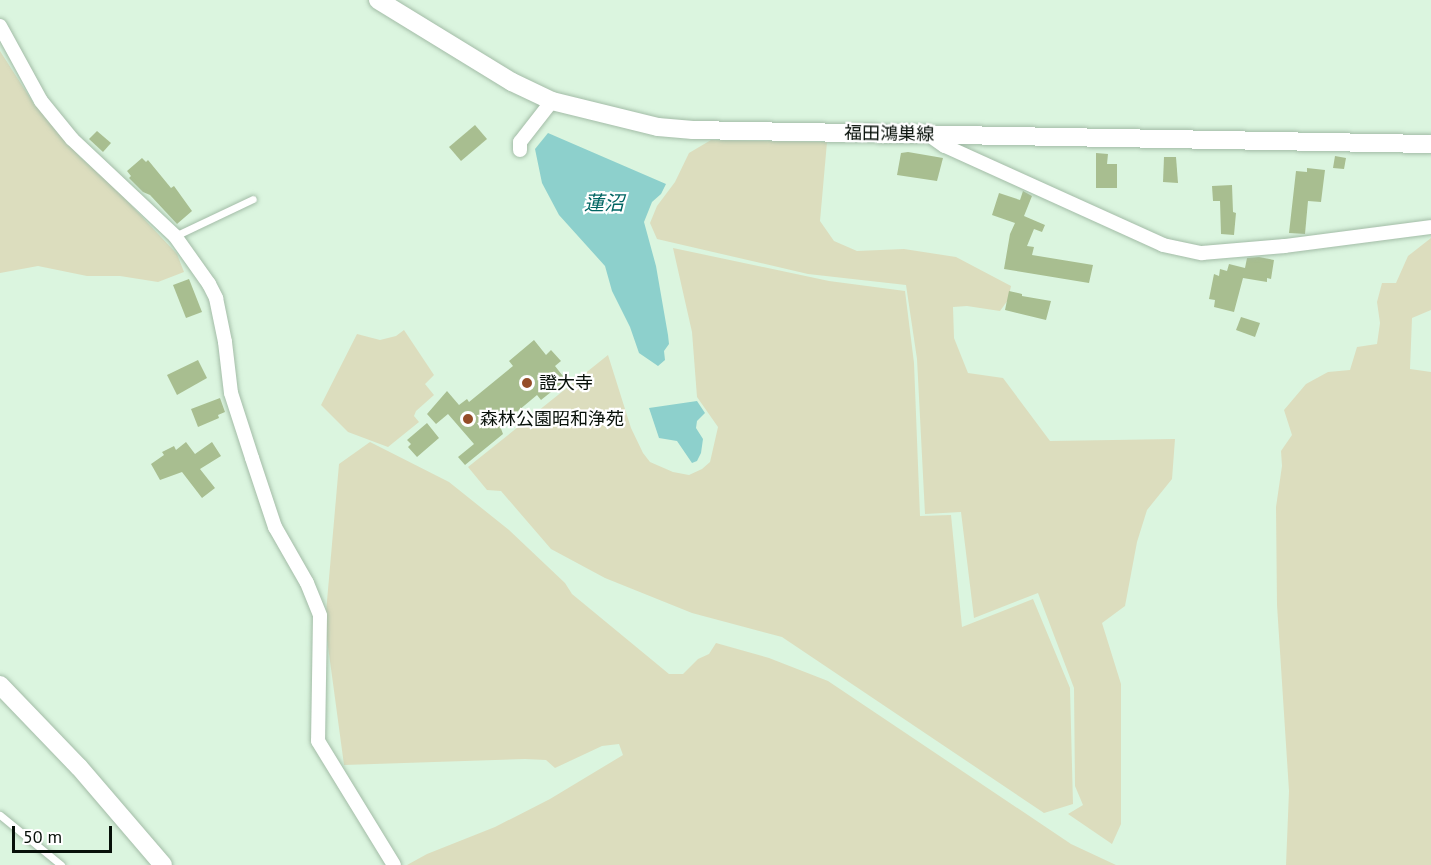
<!DOCTYPE html>
<html>
<head>
<meta charset="utf-8">
<style>
	body { margin:0 }
	#map { position:relative; width:1431px; height:865px; overflow:hidden; background:#dbf5df; font-family:"PT Sans","Noto Sans JP",sans-serif }
	div>[style] { position:absolute }
	.green>* { inset:0; background:#dcddbe }
	.water>* { inset:0; background:#8dd0cc }
	.building>* { inset:0; background:#a8be90 }
	.roads { filter:drop-shadow(0 0 2px #a3bca7) drop-shadow(0 0 2px #a3bca7) }
	.lane>* { height:7px; margin:-3.5px; padding:0 3.5px; transform-origin:3.5px; border-radius:3.5px; background:#fff }
	.street>* { height:14px; margin:-7px; padding:0 7px; transform-origin:7px; border-radius:7px; background:#fff }
	.secondary>* { height:18px; margin:-9px; padding:0 9px; transform-origin:9px; border-radius:9px; background:#fff }
	.dots>* { width:16px; height:16px; translate:-50% -50%; box-sizing:border-box; border:3px solid #fff; border-radius:50% }
	span { translate:-50% -50%; white-space:nowrap; text-align:center; line-height:1.15; -webkit-text-stroke:4.5px #fff; paint-order:stroke }
	.street-label { font-size:18px; color:#071009 }
	.poi-label { font-size:18px; color:#071009 }
	.left { translate:0 -50%; text-align:left }
	.water-label { font-size:20px; color:#016562; font-style:italic }
	.scale { position:absolute; left:12px; top:826px; width:100px; height:27px; box-sizing:border-box; border:3px solid #071009; border-top:0; padding-left:8px; font-size:18px; line-height:21px; white-space:nowrap; color:#071009; -webkit-text-stroke:4px #fff; paint-order:stroke }
</style>
</head>
<body>
<div id="map">
	<div class="green">
		<div style="clip-path:polygon(0 51px,34px 104px,80px 157px,112px 185px,177px 254px,184px 272px,158px 282px,120px 276px,87px 276px,38px 266px,0 273px)"></div>
		<div style="clip-path:polygon(711px 140px,827px 142px,820px 221px,834px 241px,857px 251px,904px 249px,956px 257px,1011px 286px,1008px 300px,1000px 311px,967px 306px,953px 307px,954px 338px,968px 373px,1003px 378px,1050px 441px,1175px 439px,1172px 479px,1147px 510px,1137px 542px,1125px 606px,1102px 623px,1121px 684px,1121px 824px,1112px 844px,1068px 814px,1083px 805px,1075px 786px,1074px 688px,1038px 593px,974px 618px,961px 512px,925px 514px,917px 359px,906px 285px,808px 274px,657px 239px,650px 223px,657px 206px,675px 182px,689px 153px)"></div>
		<div style="clip-path:polygon(1431px 238px,1431px 310px,1412px 318px,1410px 369px,1431px 372px,1431px 865px,1286px 865px,1289px 791px,1277px 605px,1276px 507px,1282px 466px,1281px 451px,1292px 435px,1284px 410px,1306px 384px,1328px 372px,1350px 370px,1357px 347px,1377px 344px,1380px 323px,1377px 302px,1382px 283px,1396px 283px,1408px 256px)"></div>
		<div style="clip-path:polygon(673px 248px,829px 281px,905px 291px,914px 363px,920px 516px,951px 515px,962px 627px,1033px 599px,1070px 688px,1073px 804px,1044px 813px,782px 637px,692px 613px,605px 578px,551px 549px,501px 491px,487px 490px,468px 467px,608px 355px,631px 428px,643px 453px,650px 462px,673px 472px,689px 475px,702px 469px,710px 462px,718px 427px,697px 397px,692px 332px)"></div>
		<div style="clip-path:polygon(404px 330px,434px 375px,425px 384px,434px 395px,416px 411px,414px 416px,419px 422px,388px 447px,348px 432px,321px 405px,357px 334px,380px 340px,396px 336px)"></div>
		<div style="clip-path:polygon(370px 442px,449px 482px,509px 530px,565px 583px,572px 594px,669px 674px,683px 674px,698px 659px,709px 654px,716px 643px,769px 658px,828px 681px,1071px 844px,1116px 865px,407px 865px,427px 854px,495px 827px,550px 799px,623px 755px,619px 744px,602px 746px,555px 768px,546px 760px,525px 759px,344px 765px,325px 624px,339px 464px)"></div>
	</div>
	<div class="water">
		<div style="clip-path:polygon(548px 133px,666px 184px,661px 194px,652px 202px,644px 222px,656px 266px,668px 335px,669px 344px,664px 351px,665px 360px,658px 366px,639px 353px,630px 327px,612px 291px,605px 266px,559px 215px,542px 183px,535px 149px)"></div>
		<div style="clip-path:polygon(697px 401px,705px 413px,697px 421px,696px 428px,703px 439px,701px 453px,697px 461px,692px 463px,677px 441px,659px 438px,649px 408px)"></div>
	</div>
	<div class="building">
		<div style="clip-path:polygon(475px 125px,487px 139px,461px 161px,449px 147px)"></div>
		<div style="clip-path:polygon(97px 131px,111px 143px,103px 152px,89px 139px)"></div>
		<div style="clip-path:polygon(908px 152px,943px 158px,937px 181px,897px 175px,901px 153px)"></div>
		<div style="clip-path:polygon(1096px 153px,1108px 154px,1107px 164px,1117px 164px,1117px 188px,1096px 188px)"></div>
		<div style="clip-path:polygon(1335px 156px,1346px 158px,1344px 169px,1333px 168px)"></div>
		<div style="clip-path:polygon(1164px 157px,1176px 157px,1178px 183px,1163px 182px)"></div>
		<div style="clip-path:polygon(142px 158px,146px 162px,148px 160px,171px 188px,174px 186px,192px 211px,177px 224px,150px 195px,143px 192px,129px 178px,131px 176px,127px 171px)"></div>
		<div style="clip-path:polygon(1307px 168px,1325px 170px,1321px 202px,1308px 201px,1305px 234px,1289px 233px,1296px 171px,1307px 172px)"></div>
		<div style="clip-path:polygon(1232px 185px,1233px 212px,1236px 213px,1234px 235px,1221px 234px,1220px 201px,1213px 201px,1212px 186px)"></div>
		<div style="clip-path:polygon(1023px 191px,1032px 196px,1024px 216px,1045px 225px,1042px 232px,1034px 229px,1027px 246px,1034px 247px,1032px 255px,1093px 265px,1089px 283px,1004px 269px,1010px 234px,1015px 223px,992px 215px,999px 193px,1020px 200px)"></div>
		<div style="clip-path:polygon(1259px 257px,1274px 260px,1271px 279px,1267px 278px,1267px 282px,1243px 278px,1234px 312px,1214px 307px,1215px 300px,1209px 299px,1214px 274px,1219px 276px,1220px 269px,1227px 271px,1229px 264px,1245px 268px,1247px 258px)"></div>
		<div style="clip-path:polygon(189px 279px,202px 312px,186px 318px,173px 285px)"></div>
		<div style="clip-path:polygon(1009px 291px,1022px 294px,1022px 296px,1051px 301px,1046px 320px,1005px 310px)"></div>
		<div style="clip-path:polygon(1241px 317px,1260px 323px,1255px 337px,1236px 330px)"></div>
		<div style="clip-path:polygon(534px 340px,546px 355px,551px 350px,561px 361px,555px 366px,566px 380px,541px 400px,537px 395px,500px 426px,503px 434px,465px 465px,458px 457px,474px 444px,448px 414px,436px 424px,427px 414px,447px 391px,459px 405px,467px 399px,469px 402px,513px 366px,509px 361px)"></div>
		<div style="clip-path:polygon(198px 360px,207px 378px,177px 395px,167px 375px)"></div>
		<div style="clip-path:polygon(220px 398px,225px 412px,218px 415px,219px 418px,198px 427px,191px 409px)"></div>
		<div style="clip-path:polygon(427px 423px,439px 438px,417px 457px,408px 447px,411px 444px,407px 440px)"></div>
		<div style="clip-path:polygon(186px 442px,195px 454px,212px 442px,221px 456px,200px 469px,215px 488px,202px 498px,182px 472px,160px 480px,151px 464px,164px 455px,162px 452px,174px 446px,176px 450px)"></div>
	</div>
	<div class="roads">
		<div class="lane">
			<div style="left:175px;top:236px;width:86px;rotate:-25.4deg"></div>
			<div style="left:0;top:815px;width:79px;rotate:39.3deg"></div>
		</div>
		<div class="street">
			<div style="left:0;top:26px;width:85px;rotate:61.3deg"></div>
			<div style="left:41px;top:101px;width:49px;rotate:50.8deg"></div>
			<div style="left:72px;top:139px;width:141px;rotate:43.3deg"></div>
			<div style="left:175px;top:236px;width:59px;rotate:54.7deg"></div>
			<div style="left:209px;top:284px;width:16px;rotate:63deg"></div>
			<div style="left:216px;top:298px;width:45px;rotate:78.4deg"></div>
			<div style="left:225px;top:342px;width:51px;rotate:83.3deg"></div>
			<div style="left:231px;top:393px;width:68px;rotate:72.1deg"></div>
			<div style="left:252px;top:458px;width:73px;rotate:71.6deg"></div>
			<div style="left:275px;top:527px;width:64px;rotate:60.3deg"></div>
			<div style="left:307px;top:583px;width:35px;rotate:68deg"></div>
			<div style="left:320px;top:616px;width:125px;rotate:90.9deg"></div>
			<div style="left:318px;top:741px;width:145px;rotate:58.5deg"></div>
			<div style="left:929px;top:135px;width:19px;rotate:35deg"></div>
			<div style="left:945px;top:146px;width:239px;rotate:24.4deg"></div>
			<div style="left:1163px;top:245px;width:40px;rotate:12deg"></div>
			<div style="left:1202px;top:253px;width:83px;rotate:-4.8deg"></div>
			<div style="left:1285px;top:246px;width:147px;rotate:-7.4deg"></div>
			<div style="left:520px;top:150px;width:8px;rotate:-90deg"></div>
			<div style="left:520px;top:142px;width:52px;rotate:-52deg"></div>
		</div>
		<div class="secondary">
			<div style="left:378px;top:0;width:157px;rotate:31.5deg"></div>
			<div style="left:512px;top:82px;width:44px;rotate:25.4deg"></div>
			<div style="left:552px;top:101px;width:109px;rotate:13.8deg"></div>
			<div style="left:658px;top:127px;width:35px;rotate:5deg"></div>
			<div style="left:693px;top:130px;width:738px;rotate:1.09deg"></div>
			<div style="left:0;top:685px;width:114px;rotate:46.1deg"></div>
			<div style="left:79px;top:767px;width:129px;rotate:49.4deg"></div>
		</div>
	</div>
	<div class="dots">
		<div style="left:527px;top:383px;background:#954d28"></div>
		<div style="left:468px;top:419px;background:#954d28"></div>
	</div>
	<div class="street-label">
		<span style="left:889px;top:134px;rotate:1deg">福田鴻巣線</span>
	</div>
	<div class="poi-label">
		<span class="left" style="left:539px;top:383px">證大寺</span>
		<span class="left" style="left:480px;top:419px">森林公園昭和浄苑</span>
	</div>
	<div class="water-label">
		<span style="left:604px;top:203px">蓮沼</span>
	</div>
	<div class="scale">50 m</div>
</div>
</body>
</html>
